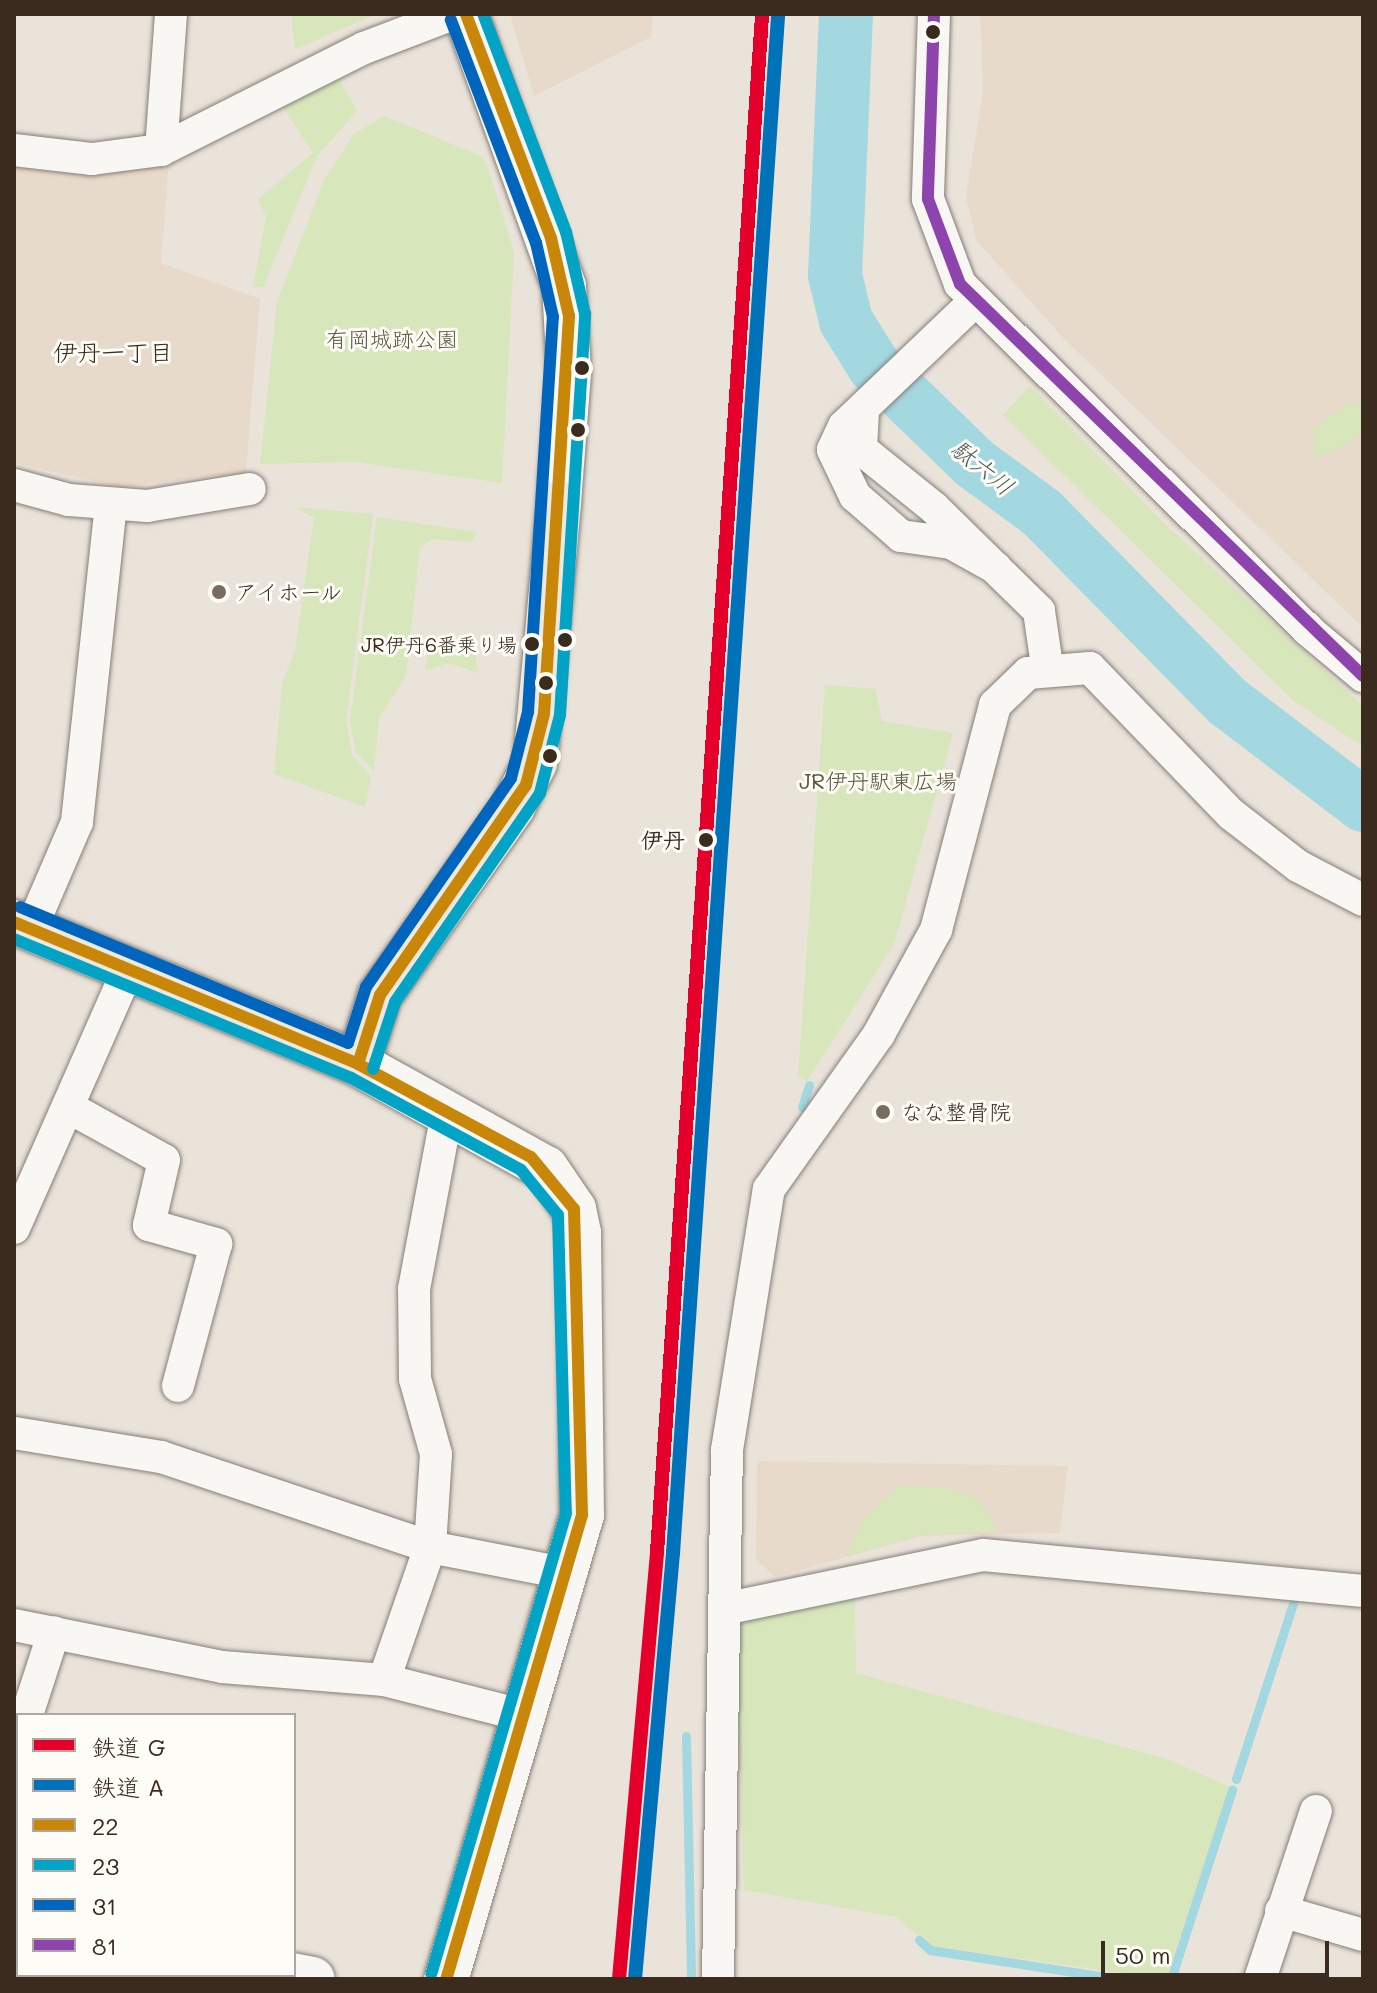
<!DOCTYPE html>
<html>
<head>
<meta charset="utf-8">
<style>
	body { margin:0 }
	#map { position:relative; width:1377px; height:1993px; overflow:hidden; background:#eae3da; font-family:Mali,"Klee One",sans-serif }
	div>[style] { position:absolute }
	.built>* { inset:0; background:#e8daca }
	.green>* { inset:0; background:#d7e6bb }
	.stream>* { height:9px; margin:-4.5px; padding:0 4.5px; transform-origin:4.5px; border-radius:4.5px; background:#a3d8e0 }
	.river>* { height:54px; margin:-27px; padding:0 27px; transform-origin:27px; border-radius:27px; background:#a3d8e0 }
	.roads { filter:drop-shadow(0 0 2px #857e78) drop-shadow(0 0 2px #857e78) }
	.street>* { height:32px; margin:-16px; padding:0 16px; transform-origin:16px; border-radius:16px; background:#f8f7f4 }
	.secondary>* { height:44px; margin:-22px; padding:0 22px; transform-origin:22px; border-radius:22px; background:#f8f7f4 }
	.primary>* { height:44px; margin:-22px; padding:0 22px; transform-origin:22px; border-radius:22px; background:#eee9de }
	.bus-1>* { height:12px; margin:-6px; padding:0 6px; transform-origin:6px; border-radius:6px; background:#c88708 }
	.bus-2>* { height:12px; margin:-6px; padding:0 6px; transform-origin:6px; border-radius:6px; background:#03a3c5 }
	.bus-3>* { height:12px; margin:-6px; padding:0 6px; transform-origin:6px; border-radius:6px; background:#0065bd }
	.bus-4>* { height:12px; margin:-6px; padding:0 6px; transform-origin:6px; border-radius:6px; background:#8e44ad }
	.rail-1>* { height:14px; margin:-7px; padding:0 7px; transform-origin:7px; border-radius:7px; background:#e4002b }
	.rail-2>* { height:14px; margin:-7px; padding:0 7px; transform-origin:7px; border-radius:7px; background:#0072ba }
	.dots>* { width:22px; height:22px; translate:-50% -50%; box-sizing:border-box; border:4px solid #fdfcf7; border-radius:50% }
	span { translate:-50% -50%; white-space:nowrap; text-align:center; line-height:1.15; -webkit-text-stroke:6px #fdfcf7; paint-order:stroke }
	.bus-label { font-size:20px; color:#3b2a1e }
	.right { translate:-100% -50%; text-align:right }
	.park-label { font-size:22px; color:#5e5a3f }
	.poi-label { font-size:22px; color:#3b2a1e }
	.left { translate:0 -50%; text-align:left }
	.stop-label { font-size:22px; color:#3b2a1e; font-weight:700 }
	.neighbourhood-label { font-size:24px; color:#3b2a1e }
	.water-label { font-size:24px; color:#515d59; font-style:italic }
	.frame { position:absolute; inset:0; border:16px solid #3b2a1e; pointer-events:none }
	.legend { position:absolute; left:16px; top:1713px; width:280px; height:264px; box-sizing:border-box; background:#fdfcf7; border:2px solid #afa8a0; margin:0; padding:10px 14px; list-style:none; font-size:24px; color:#3b2a1e }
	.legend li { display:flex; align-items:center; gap:16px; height:40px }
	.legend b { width:40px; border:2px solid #afa8a0 }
	.scale { position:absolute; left:1101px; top:1941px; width:228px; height:36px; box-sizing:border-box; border:4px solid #3b2a1e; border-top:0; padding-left:10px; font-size:24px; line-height:28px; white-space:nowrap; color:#3b2a1e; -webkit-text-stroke:6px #fdfcf7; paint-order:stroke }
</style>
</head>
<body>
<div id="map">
	<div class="built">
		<div style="clip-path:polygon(510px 14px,653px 14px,651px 37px,534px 96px)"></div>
		<div style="clip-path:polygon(980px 14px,1363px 14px,1363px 628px,1063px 338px,976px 240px,966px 197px,983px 91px)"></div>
		<div style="clip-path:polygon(169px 160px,161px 263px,260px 299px,246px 472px,120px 487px,14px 463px,14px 166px,123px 171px)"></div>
		<div style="clip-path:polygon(757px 1461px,1068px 1466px,1060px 1533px,921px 1536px,775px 1577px,756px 1560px)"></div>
	</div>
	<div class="green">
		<div style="clip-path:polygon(291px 14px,371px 14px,372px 16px,295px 49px)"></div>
		<div style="clip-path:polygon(338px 78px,357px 111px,317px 156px,263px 287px,253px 287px,266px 217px,258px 199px,313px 153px,283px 107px)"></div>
		<div style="clip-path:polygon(384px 116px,483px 157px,489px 171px,514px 252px,502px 483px,355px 462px,260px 464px,277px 302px,324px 180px,354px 134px)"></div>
		<div style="clip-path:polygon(1030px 386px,1167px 526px,1363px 706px,1363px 747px,1294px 701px,1003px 415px)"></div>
		<div style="clip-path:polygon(1350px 403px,1363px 405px,1363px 427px,1352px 441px,1315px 459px,1313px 428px)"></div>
		<div style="clip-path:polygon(294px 507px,373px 514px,346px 721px,352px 755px,371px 777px,365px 807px,274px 774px,282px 683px,295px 650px,314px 518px)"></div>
		<div style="clip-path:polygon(377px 517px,477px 532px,471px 542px,432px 539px,420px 547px,406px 676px,379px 718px,374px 771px,356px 753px,350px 720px)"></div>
		<div style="clip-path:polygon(431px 639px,473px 644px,478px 673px,448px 663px,425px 671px)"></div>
		<div style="clip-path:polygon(825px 685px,875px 689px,882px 721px,953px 733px,894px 944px,807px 1081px,798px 1077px)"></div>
		<div style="clip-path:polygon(902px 1485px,947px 1488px,978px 1499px,999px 1530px,920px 1535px,847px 1556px,863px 1517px)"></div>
		<div style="clip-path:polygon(855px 1590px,856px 1673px,1167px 1759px,1230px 1787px,1166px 1979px,931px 1946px,896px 1917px,744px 1890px,736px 1634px,743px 1616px)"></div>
	</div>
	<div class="stream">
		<div style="left:802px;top:1107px;width:23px;rotate:-72deg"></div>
		<div style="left:686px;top:1736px;width:243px;rotate:88.8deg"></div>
		<div style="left:1236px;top:1779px;width:194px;rotate:-72deg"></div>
		<div style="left:919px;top:1940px;width:15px;rotate:42deg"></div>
		<div style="left:930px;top:1950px;width:191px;rotate:8.7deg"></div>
		<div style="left:1171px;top:1979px;width:199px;rotate:-72.1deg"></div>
	</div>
	<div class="river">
		<div style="left:846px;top:14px;width:261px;rotate:92.4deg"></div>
		<div style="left:835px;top:275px;width:47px;rotate:76.6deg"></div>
		<div style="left:846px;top:321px;width:53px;rotate:58.1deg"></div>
		<div style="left:874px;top:366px;width:139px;rotate:44.1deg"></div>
		<div style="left:974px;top:463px;width:84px;rotate:36.3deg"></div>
		<div style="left:1042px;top:513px;width:265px;rotate:45.5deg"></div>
		<div style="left:1228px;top:702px;width:170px;rotate:37.3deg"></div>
	</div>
	<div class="roads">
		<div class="street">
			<div style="left:934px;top:14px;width:185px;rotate:91.9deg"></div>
			<div style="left:928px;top:199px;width:91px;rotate:69.4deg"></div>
			<div style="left:960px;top:284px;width:491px;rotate:44.8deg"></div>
			<div style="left:1308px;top:630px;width:72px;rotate:39.9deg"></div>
			<div style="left:14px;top:150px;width:79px;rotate:6.6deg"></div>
			<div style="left:92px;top:159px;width:70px;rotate:-7.4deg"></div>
			<div style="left:161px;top:150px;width:227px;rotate:-26.7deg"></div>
			<div style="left:364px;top:48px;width:95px;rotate:-20.9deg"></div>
			<div style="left:161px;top:150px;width:136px;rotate:-85.8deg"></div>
			<div style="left:975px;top:301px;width:181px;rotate:136.3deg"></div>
			<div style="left:844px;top:426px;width:26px;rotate:115deg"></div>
			<div style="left:833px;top:450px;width:51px;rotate:64.4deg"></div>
			<div style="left:855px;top:496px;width:61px;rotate:41deg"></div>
			<div style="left:901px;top:536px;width:50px;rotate:8deg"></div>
			<div style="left:951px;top:543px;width:51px;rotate:29.1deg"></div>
			<div style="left:863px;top:411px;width:38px;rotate:93deg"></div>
			<div style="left:861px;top:449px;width:94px;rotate:38.9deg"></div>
			<div style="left:934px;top:508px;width:147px;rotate:44.4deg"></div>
			<div style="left:1039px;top:611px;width:56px;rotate:81.7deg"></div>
			<div style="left:14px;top:485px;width:57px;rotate:15.3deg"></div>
			<div style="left:69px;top:500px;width:78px;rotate:4.4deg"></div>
			<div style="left:147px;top:506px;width:104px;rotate:-9.4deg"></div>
			<div style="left:31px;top:929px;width:116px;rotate:-66.7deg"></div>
			<div style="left:77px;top:822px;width:318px;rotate:-83.9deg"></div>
			<div style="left:70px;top:1108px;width:107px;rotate:29deg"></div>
			<div style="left:164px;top:1160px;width:67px;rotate:103deg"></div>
			<div style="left:149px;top:1225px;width:70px;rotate:15.8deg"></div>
			<div style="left:216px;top:1244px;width:147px;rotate:105deg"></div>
			<div style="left:14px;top:1228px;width:280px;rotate:-66.2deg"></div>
			<div style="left:14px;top:1433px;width:149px;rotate:9.3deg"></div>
			<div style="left:161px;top:1457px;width:284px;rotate:18.5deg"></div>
			<div style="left:430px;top:1547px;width:142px;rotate:11deg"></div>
			<div style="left:724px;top:1609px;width:265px;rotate:-11.8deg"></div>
			<div style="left:983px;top:1555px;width:382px;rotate:5.4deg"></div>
			<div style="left:14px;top:1625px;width:212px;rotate:11.4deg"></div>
			<div style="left:222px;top:1667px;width:163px;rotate:4.6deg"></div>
			<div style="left:384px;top:1680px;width:141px;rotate:-70.9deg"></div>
			<div style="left:430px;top:1547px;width:93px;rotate:-86.3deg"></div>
			<div style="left:436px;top:1454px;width:78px;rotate:-105.6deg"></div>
			<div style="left:415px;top:1379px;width:90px;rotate:-90.6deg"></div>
			<div style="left:414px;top:1289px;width:180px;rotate:-79.4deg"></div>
			<div style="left:384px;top:1680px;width:141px;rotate:14.3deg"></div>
			<div style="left:27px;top:1715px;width:87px;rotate:-72deg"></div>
			<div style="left:14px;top:1760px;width:15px;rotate:-74deg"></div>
			<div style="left:1281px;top:1911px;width:85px;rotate:16.3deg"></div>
			<div style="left:718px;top:1979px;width:529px;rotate:-89.03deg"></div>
			<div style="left:727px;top:1450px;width:264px;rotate:-80.9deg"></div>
			<div style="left:769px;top:1189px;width:190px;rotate:-54.6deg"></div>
			<div style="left:879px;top:1034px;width:119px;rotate:-61.3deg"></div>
			<div style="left:936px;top:930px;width:233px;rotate:-75.3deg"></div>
			<div style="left:995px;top:705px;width:46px;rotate:-44.1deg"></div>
			<div style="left:1028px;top:673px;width:62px;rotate:-4.6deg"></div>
			<div style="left:1090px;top:668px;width:203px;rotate:46deg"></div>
			<div style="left:1231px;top:814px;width:85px;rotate:37.8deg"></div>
			<div style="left:1298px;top:866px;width:73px;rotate:27.6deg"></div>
			<div style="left:1260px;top:1979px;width:177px;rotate:-71.6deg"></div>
		</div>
		<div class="secondary">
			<div style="left:466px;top:14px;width:289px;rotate:70.2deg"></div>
			<div style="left:564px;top:286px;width:87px;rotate:86.7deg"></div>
			<div style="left:569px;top:373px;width:130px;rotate:94.4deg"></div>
			<div style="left:358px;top:1064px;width:215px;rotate:29deg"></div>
			<div style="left:546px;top:1168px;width:50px;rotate:55.7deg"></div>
			<div style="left:574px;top:1209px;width:25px;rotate:78deg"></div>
			<div style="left:579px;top:1233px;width:282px;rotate:89.4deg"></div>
			<div style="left:582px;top:1515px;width:484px;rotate:106.3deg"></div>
			<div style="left:14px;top:1920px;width:4px;rotate:14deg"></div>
			<div style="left:292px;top:1975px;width:21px;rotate:11deg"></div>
		</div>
		<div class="primary">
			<div style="left:14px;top:922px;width:372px;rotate:22.4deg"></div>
			<div style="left:358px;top:1064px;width:72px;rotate:-72.3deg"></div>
			<div style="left:380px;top:995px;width:230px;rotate:-54.7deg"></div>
			<div style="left:513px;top:807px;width:49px;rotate:-63.4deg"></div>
			<div style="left:535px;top:763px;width:261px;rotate:-84.7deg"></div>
		</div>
	</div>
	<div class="bus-1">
		<div style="left:14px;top:922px;width:372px;rotate:22.4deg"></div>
		<div style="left:358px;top:1064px;width:196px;rotate:28.3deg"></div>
		<div style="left:531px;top:1157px;width:67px;rotate:50.4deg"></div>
		<div style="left:574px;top:1209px;width:306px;rotate:88.5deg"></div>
		<div style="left:582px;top:1515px;width:484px;rotate:106.3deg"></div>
		<div style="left:358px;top:1064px;width:72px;rotate:-72.3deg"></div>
		<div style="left:380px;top:995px;width:256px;rotate:-55.2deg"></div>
		<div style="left:526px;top:785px;width:73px;rotate:-75.8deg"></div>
		<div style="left:544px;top:714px;width:399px;rotate:-86.4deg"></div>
		<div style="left:569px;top:316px;width:80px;rotate:-103deg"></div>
		<div style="left:551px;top:238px;width:240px;rotate:-110.8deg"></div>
	</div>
	<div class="bus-2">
		<div style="left:14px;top:939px;width:365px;rotate:22.4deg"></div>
		<div style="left:351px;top:1078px;width:193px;rotate:28.4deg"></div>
		<div style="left:521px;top:1170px;width:58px;rotate:50.6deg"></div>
		<div style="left:558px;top:1215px;width:298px;rotate:88.5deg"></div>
		<div style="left:566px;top:1513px;width:480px;rotate:106.3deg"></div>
		<div style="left:373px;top:1069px;width:71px;rotate:-71.8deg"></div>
		<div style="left:395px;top:1002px;width:254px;rotate:-55.2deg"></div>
		<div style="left:540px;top:793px;width:81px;rotate:-75.6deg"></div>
		<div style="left:560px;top:715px;width:402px;rotate:-86.4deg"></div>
		<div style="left:585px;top:314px;width:84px;rotate:-103deg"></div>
		<div style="left:566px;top:232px;width:233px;rotate:-110.8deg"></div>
	</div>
	<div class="bus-3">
		<div style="left:20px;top:907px;width:355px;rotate:22.5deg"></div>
		<div style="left:348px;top:1043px;width:59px;rotate:-72.2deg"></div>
		<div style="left:366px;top:987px;width:254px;rotate:-55.2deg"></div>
		<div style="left:511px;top:778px;width:68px;rotate:-75.6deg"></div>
		<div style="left:528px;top:712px;width:396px;rotate:-86.4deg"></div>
		<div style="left:553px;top:317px;width:76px;rotate:-102.9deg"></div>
		<div style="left:536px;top:243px;width:239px;rotate:-110.9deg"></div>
	</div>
	<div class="bus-4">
		<div style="left:934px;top:14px;width:185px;rotate:91.9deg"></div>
		<div style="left:928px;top:199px;width:91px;rotate:69.4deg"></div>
		<div style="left:960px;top:284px;width:562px;rotate:44.21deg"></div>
	</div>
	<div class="rail-1">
		<div style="left:619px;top:1979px;width:429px;rotate:-84.9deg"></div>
		<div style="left:657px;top:1552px;width:1542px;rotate:-86.09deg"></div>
	</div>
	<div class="rail-2">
		<div style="left:635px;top:1979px;width:428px;rotate:-84.9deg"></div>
		<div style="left:673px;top:1553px;width:1542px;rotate:-86.09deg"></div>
	</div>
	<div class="dots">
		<div style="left:933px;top:32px;background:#3b2a1e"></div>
		<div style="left:582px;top:368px;background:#3b2a1e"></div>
		<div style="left:578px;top:430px;background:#3b2a1e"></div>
		<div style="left:219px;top:592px;background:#786b60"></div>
		<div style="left:565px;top:640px;background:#3b2a1e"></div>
		<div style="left:532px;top:644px;background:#3b2a1e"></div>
		<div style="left:546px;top:683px;background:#3b2a1e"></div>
		<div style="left:550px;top:756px;background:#3b2a1e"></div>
		<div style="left:706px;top:840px;background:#3b2a1e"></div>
		<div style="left:883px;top:1112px;background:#786b60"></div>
	</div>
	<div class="bus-label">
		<span class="right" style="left:517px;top:644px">JR伊丹6番乗り場</span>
	</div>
	<div class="park-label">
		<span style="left:392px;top:339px">有岡城跡公園</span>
		<span style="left:878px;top:781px">JR伊丹駅東広場</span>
	</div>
	<div class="poi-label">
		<span class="left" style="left:235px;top:592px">アイホール</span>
		<span class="left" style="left:901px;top:1112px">なな整骨院</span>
	</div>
	<div class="stop-label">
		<span class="right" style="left:685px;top:840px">伊丹</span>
	</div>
	<div class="neighbourhood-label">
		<span style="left:113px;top:352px">伊丹一丁目</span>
	</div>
	<div class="water-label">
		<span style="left:983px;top:467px;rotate:39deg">駄六川</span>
	</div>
	<div class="frame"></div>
	<ul class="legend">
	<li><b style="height:10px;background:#e4002b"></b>鉄道 G</li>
	<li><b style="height:10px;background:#0072ba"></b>鉄道 A</li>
	<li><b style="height:10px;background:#c88708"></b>22</li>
	<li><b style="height:10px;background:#03a3c5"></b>23</li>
	<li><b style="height:10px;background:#0065bd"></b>31</li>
	<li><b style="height:10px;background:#8e44ad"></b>81</li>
	</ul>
	<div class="scale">50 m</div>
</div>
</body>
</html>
